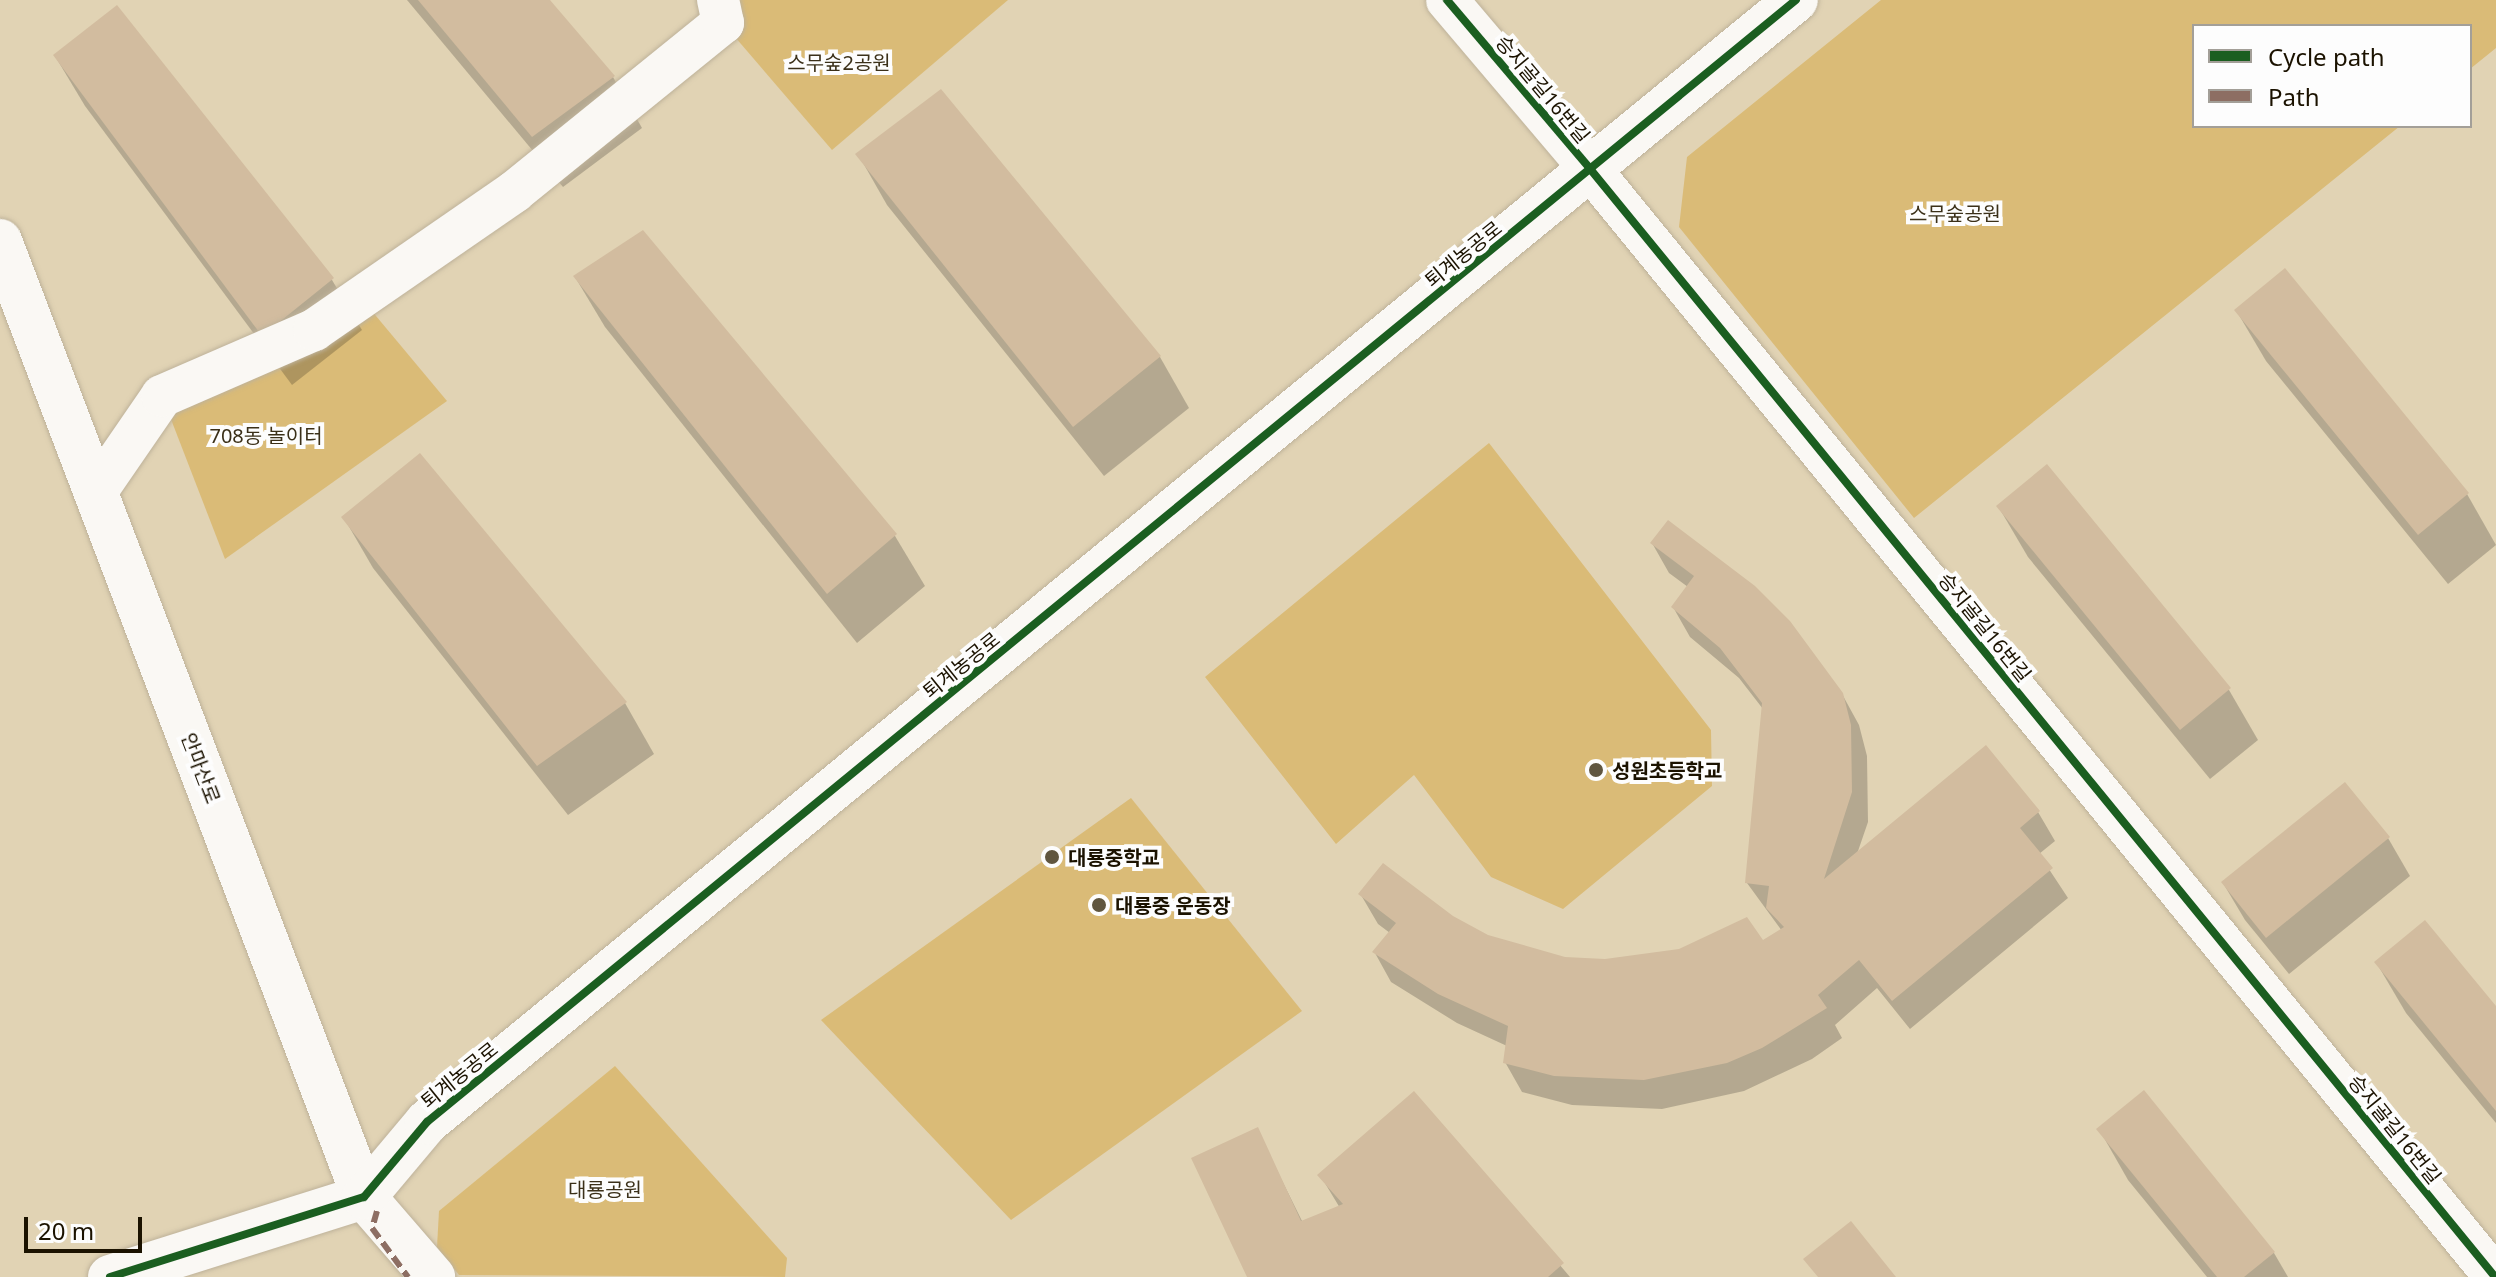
<!DOCTYPE html>
<html>
<head>
<meta charset="utf-8">
<style>
	body { margin:0 }
	#map { position:relative; width:2496px; height:1277px; overflow:hidden; background:#e1d3b4; font-family:"Noto Sans","Noto Sans KR",sans-serif }
	div>[style] { position:absolute }
	.green>* { inset:0; background:#dabb77 }
	.shadow>* { inset:0; background:#0003 }
	.building>* { inset:0; background:#d2bc9f }
	.roads { filter:drop-shadow(0 0 2px #beb29a) drop-shadow(0 0 2px #beb29a) }
	.street>* { height:42px; margin:-21px; padding:0 21px; transform-origin:21px; border-radius:21px; background:#faf8f4 }
	.secondary>* { height:44px; margin:-22px; padding:0 22px; transform-origin:22px; border-radius:22px; background:#faf8f4 }
	.quiet>* { height:6px; margin-top:-3px; transform-origin:0; background:repeating-linear-gradient(90deg,#8d6e63 0 12px,transparent 0 18px) }
	.cycleway>* { height:8px; margin:-4px; padding:0 4px; transform-origin:4px; border-radius:4px; background:#1b5e20 }
	.dots>* { width:22px; height:22px; translate:-50% -50%; box-sizing:border-box; border:4px solid #fdfdfd; border-radius:50% }
	span { translate:-50% -50%; white-space:nowrap; text-align:center; line-height:1.15; -webkit-text-stroke:8px #fdfdfd; paint-order:stroke }
	.park-label { font-size:20px; color:#3b3019 }
	.street-label { font-size:20px; color:#1b1200 }
	.poi-label { font-size:20px; color:#1b1200; font-weight:700 }
	.left { translate:0 -50%; text-align:left }
	.legend { position:absolute; left:2192px; top:24px; width:280px; height:104px; box-sizing:border-box; background:#fdfdfd; border:2px solid #a39f98; margin:0; padding:10px 14px; list-style:none; font-size:24px; color:#1b1200 }
	.legend li { display:flex; align-items:center; gap:16px; height:40px }
	.legend b { width:40px; border:2px solid #a39f98 }
	.scale { position:absolute; left:24px; top:1217px; width:118px; height:36px; box-sizing:border-box; border:4px solid #1b1200; border-top:0; padding-left:10px; font-size:24px; line-height:28px; white-space:nowrap; color:#1b1200; -webkit-text-stroke:6px #fdfdfd; paint-order:stroke }
</style>
</head>
<body>
<div id="map">
	<div class="green">
		<div style="clip-path:polygon(718px 0,1008px 0,832px 150px,723px 23px)"></div>
		<div style="clip-path:polygon(1881px 0,2496px 0,2496px 48px,2470px 69px,2470px 26px,2194px 26px,2194px 126px,2400px 126px,1914px 518px,1679px 227px,1687px 157px)"></div>
		<div style="clip-path:polygon(361px 298px,447px 401px,225px 559px,162px 396px)"></div>
		<div style="clip-path:polygon(1489px 443px,1711px 730px,1712px 786px,1563px 909px,1491px 877px,1414px 775px,1336px 844px,1205px 677px)"></div>
		<div style="clip-path:polygon(1131px 798px,1302px 1011px,1011px 1220px,821px 1020px)"></div>
		<div style="clip-path:polygon(615px 1066px,787px 1258px,785px 1277px,459px 1275px,437px 1247px,439px 1211px)"></div>
	</div>
	<div class="shadow">
		<div style="clip-path:polygon(407px 0,547px 0,613px 77px,642px 128px,563px 187px)"></div>
		<div style="clip-path:polygon(117px 8px,332px 280px,362px 330px,292px 385px,85px 106px,55px 56px)"></div>
		<div style="clip-path:polygon(858px 154px,1160px 357px,1189px 408px,1104px 476px,887px 205px)"></div>
		<div style="clip-path:polygon(642px 233px,895px 536px,925px 586px,857px 643px,605px 327px,575px 277px)"></div>
		<div style="clip-path:polygon(2236px 310px,2467px 494px,2496px 545px,2448px 584px,2266px 361px)"></div>
		<div style="clip-path:polygon(1998px 506px,2229px 690px,2258px 740px,2210px 779px,2028px 557px)"></div>
		<div style="clip-path:polygon(344px 518px,625px 703px,654px 754px,568px 815px,373px 568px)"></div>
		<div style="clip-path:polygon(1668px 522px,1842px 694px,1859px 725px,1867px 756px,1868px 822px,1857px 854px,2038px 812px,2055px 841px,2039px 854px,2068px 898px,1910px 1029px,1877px 988px,1835px 1025px,1842px 1038px,1812px 1059px,1744px 1091px,1662px 1109px,1572px 1105px,1522px 1092px,1505px 1062px,1507px 1046px,1457px 1023px,1391px 982px,1375px 953px,1390px 933px,1378px 924px,1361px 895px,1452px 917px,1487px 937px,1564px 959px,1605px 961px,1762px 943px,1782px 931px,1747px 883px,1763px 709px,1739px 678px,1690px 637px,1673px 607px,1688px 587px,1669px 573px,1652px 543px)"></div>
		<div style="clip-path:polygon(2388px 838px,2410px 876px,2289px 974px,2245px 920px,2223px 883px)"></div>
		<div style="clip-path:polygon(2376px 962px,2496px 1010px,2496px 1123px,2406px 1013px)"></div>
		<div style="clip-path:polygon(1414px 1093px,1570px 1277px,1249px 1277px,1257px 1130px,1303px 1223px,1340px 1208px,1320px 1175px)"></div>
		<div style="clip-path:polygon(2144px 1093px,2274px 1253px,2288px 1277px,2207px 1277px,2128px 1180px,2099px 1129px)"></div>
	</div>
	<div class="building">
		<div style="clip-path:polygon(418px 0,550px 0,615px 76px,532px 137px)"></div>
		<div style="clip-path:polygon(117px 5px,334px 278px,262px 336px,53px 55px)"></div>
		<div style="clip-path:polygon(941px 89px,1161px 356px,1073px 427px,855px 154px)"></div>
		<div style="clip-path:polygon(643px 230px,897px 534px,827px 594px,573px 276px)"></div>
		<div style="clip-path:polygon(2285px 268px,2469px 493px,2418px 535px,2234px 310px)"></div>
		<div style="clip-path:polygon(420px 453px,627px 702px,537px 766px,341px 517px)"></div>
		<div style="clip-path:polygon(2047px 464px,2231px 688px,2180px 730px,1996px 506px)"></div>
		<div style="clip-path:polygon(1668px 520px,1755px 586px,1790px 621px,1843px 693px,1851px 725px,1852px 792px,1824px 879px,1986px 745px,2040px 811px,2020px 828px,2053px 868px,1892px 1001px,1859px 960px,1818px 995px,1827px 1008px,1762px 1048px,1727px 1063px,1644px 1080px,1554px 1076px,1503px 1063px,1508px 1026px,1438px 994px,1372px 952px,1396px 923px,1358px 894px,1383px 863px,1453px 916px,1488px 935px,1565px 957px,1605px 959px,1679px 949px,1747px 917px,1763px 940px,1784px 927px,1766px 908px,1769px 886px,1745px 883px,1762px 703px,1720px 648px,1671px 607px,1694px 576px,1650px 543px)"></div>
		<div style="clip-path:polygon(2345px 782px,2390px 837px,2266px 938px,2221px 882px)"></div>
		<div style="clip-path:polygon(2425px 920px,2496px 1006px,2496px 1111px,2374px 962px)"></div>
		<div style="clip-path:polygon(2144px 1090px,2275px 1252px,2244px 1277px,2217px 1277px,2096px 1129px)"></div>
		<div style="clip-path:polygon(1414px 1091px,1564px 1263px,1548px 1277px,1247px 1277px,1191px 1158px,1258px 1127px,1301px 1221px,1343px 1204px,1317px 1175px)"></div>
		<div style="clip-path:polygon(1851px 1221px,1896px 1277px,1818px 1277px,1803px 1259px)"></div>
	</div>
	<div class="roads">
		<div class="street">
			<div style="left:1447px;top:0;width:223px;rotate:49.7deg"></div>
			<div style="left:1591px;top:170px;width:1429px;rotate:50.76deg"></div>
			<div style="left:96px;top:492px;width:116px;rotate:-55.5deg"></div>
			<div style="left:162px;top:396px;width:166px;rotate:-23.5deg"></div>
			<div style="left:314px;top:330px;width:243px;rotate:-34.6deg"></div>
			<div style="left:514px;top:192px;width:269px;rotate:-39deg"></div>
			<div style="left:723px;top:23px;width:24px;rotate:-102deg"></div>
		</div>
		<div class="secondary">
			<div style="left:0;top:241px;width:1023px;rotate:69.16deg"></div>
			<div style="left:364px;top:1197px;width:106px;rotate:49.2deg"></div>
			<div style="left:110px;top:1277px;width:266px;rotate:-17.5deg"></div>
			<div style="left:364px;top:1197px;width:98px;rotate:-50deg"></div>
			<div style="left:427px;top:1122px;width:1770px;rotate:-39.34deg"></div>
		</div>
	</div>
	<div class="quiet">
		<div style="left:377px;top:1211px;width:18px;rotate:106deg"></div>
		<div style="left:372px;top:1228px;width:61px;rotate:53.7deg"></div>
	</div>
	<div class="cycleway">
		<div style="left:1447px;top:0;width:223px;rotate:49.7deg"></div>
		<div style="left:1591px;top:170px;width:1429px;rotate:50.76deg"></div>
		<div style="left:110px;top:1277px;width:266px;rotate:-17.5deg"></div>
		<div style="left:364px;top:1197px;width:98px;rotate:-50deg"></div>
		<div style="left:427px;top:1122px;width:1770px;rotate:-39.34deg"></div>
	</div>
	<div class="dots">
		<div style="left:1596px;top:770px;background:#60563f"></div>
		<div style="left:1052px;top:857px;background:#60563f"></div>
		<div style="left:1099px;top:905px;background:#60563f"></div>
	</div>
	<div class="park-label">
		<span style="left:839px;top:62px">스무숲2공원</span>
		<span style="left:1955px;top:213px">스무숲공원</span>
		<span style="left:266px;top:435px">708동 놀이터</span>
		<span style="left:605px;top:1189px">대룡공원</span>
	</div>
	<div class="street-label">
		<span style="left:1543px;top:89px;rotate:50deg">승지골길16번길</span>
		<span style="left:1463px;top:254px;rotate:-39deg">퇴계농공로</span>
		<span style="left:1985px;top:627px;rotate:51deg">승지골길16번길</span>
		<span style="left:961px;top:665px;rotate:-39deg">퇴계농공로</span>
		<span style="left:201px;top:768px;rotate:69deg">안마산로</span>
		<span style="left:459px;top:1075px;rotate:-39deg">퇴계농공로</span>
		<span style="left:2395px;top:1129px;rotate:51deg">승지골길16번길</span>
	</div>
	<div class="poi-label">
		<span class="left" style="left:1612px;top:770px">성원초등학교</span>
		<span class="left" style="left:1068px;top:857px">대룡중학교</span>
		<span class="left" style="left:1115px;top:905px">대룡중 운동장</span>
	</div>
	<ul class="legend">
	<li><b style="height:10px;background:#1b5e20"></b>Cycle path</li>
	<li><b style="height:10px;background:#8d6e63"></b>Path</li>
	</ul>
	<div class="scale">20 m</div>
</div>
</body>
</html>
